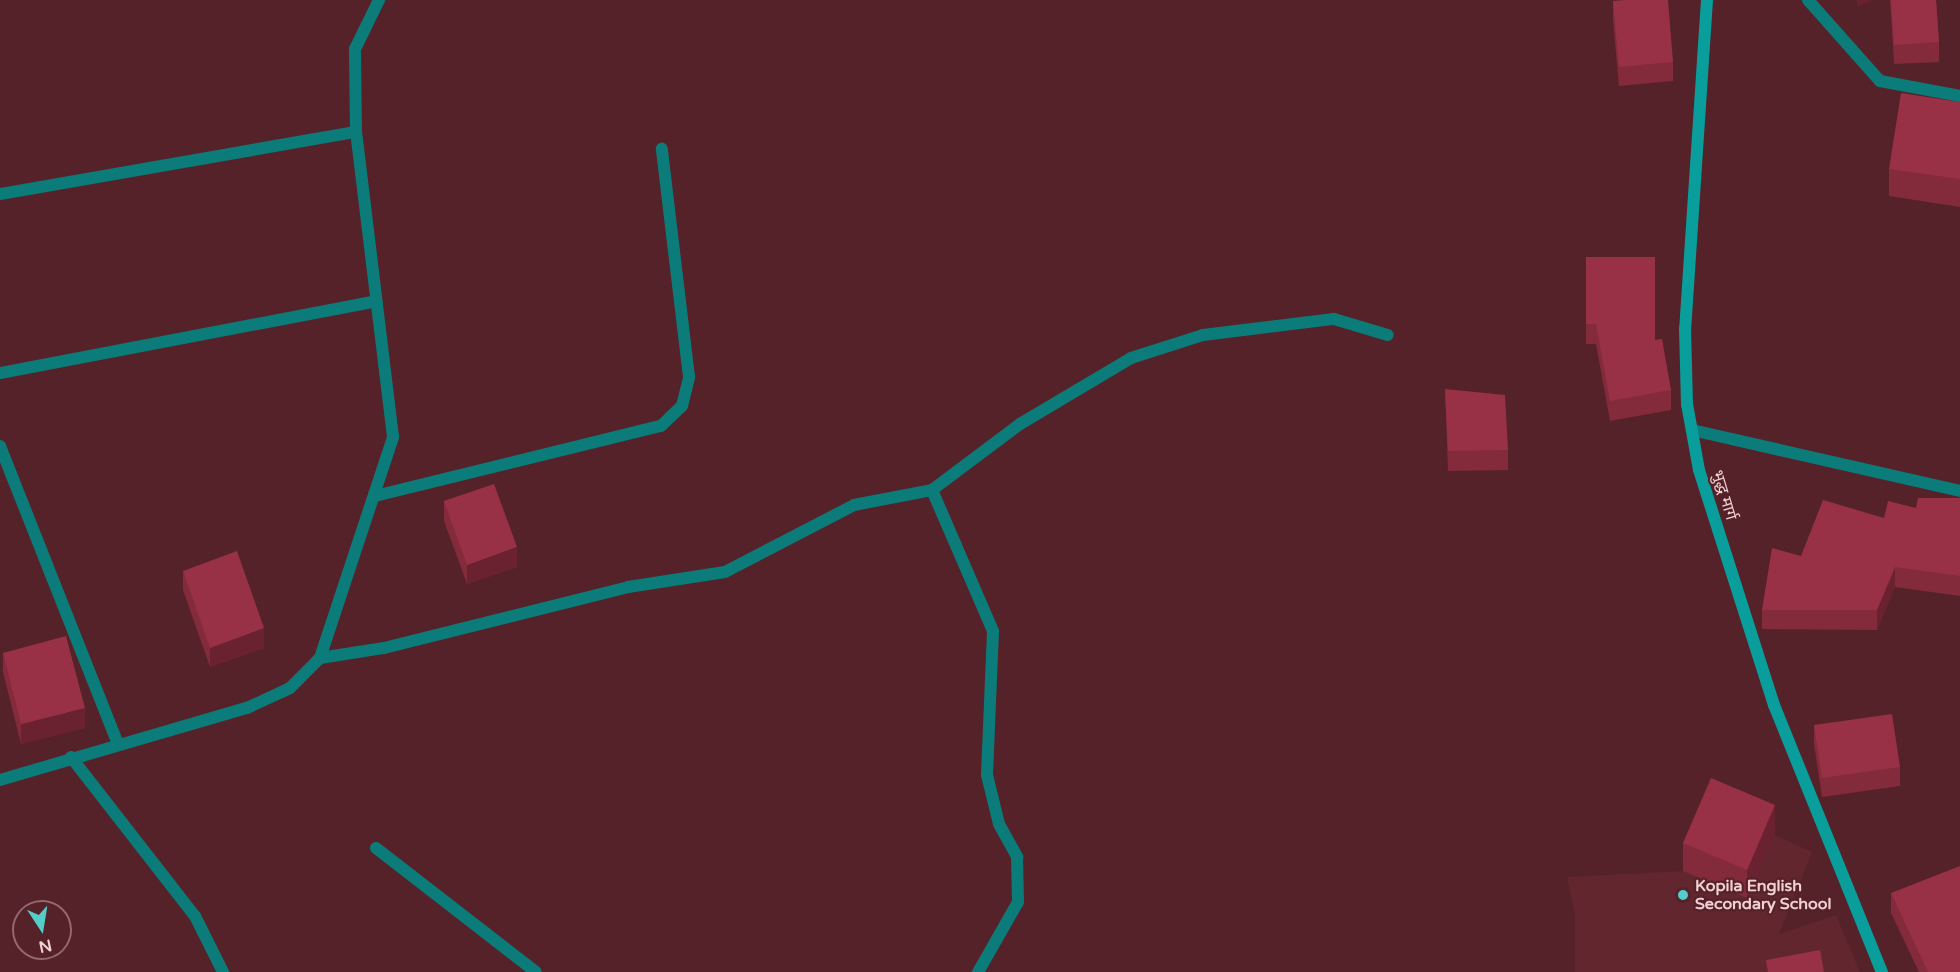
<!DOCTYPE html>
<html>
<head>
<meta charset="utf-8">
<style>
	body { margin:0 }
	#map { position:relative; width:1960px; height:972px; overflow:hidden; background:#552229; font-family:"Varela Round","Noto Sans Devanagari",sans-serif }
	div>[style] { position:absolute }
	.built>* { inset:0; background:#62262f }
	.street>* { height:12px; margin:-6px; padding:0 6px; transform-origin:6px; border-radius:6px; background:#0b7c7a }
	.secondary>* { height:12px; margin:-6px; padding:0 6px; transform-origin:6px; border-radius:6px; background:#099e9c }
	.wall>* { inset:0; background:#832a3b }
	.shaded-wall>* { inset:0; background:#6a2230 }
	.building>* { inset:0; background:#983145 }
	.dots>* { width:16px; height:16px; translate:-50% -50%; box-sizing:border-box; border:3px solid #552229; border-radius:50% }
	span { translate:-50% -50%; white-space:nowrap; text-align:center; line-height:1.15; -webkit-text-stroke:4.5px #552229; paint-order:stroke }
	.street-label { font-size:16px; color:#f2d0d3 }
	.poi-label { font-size:16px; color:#f2d0d3; font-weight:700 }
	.left { translate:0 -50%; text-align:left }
	.north { position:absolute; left:12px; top:900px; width:60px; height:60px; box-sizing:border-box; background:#552229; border:2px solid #94686d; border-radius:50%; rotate:168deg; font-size:16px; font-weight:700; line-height:24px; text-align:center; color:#f2d0d3 }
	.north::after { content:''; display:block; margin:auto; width:21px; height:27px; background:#53cdca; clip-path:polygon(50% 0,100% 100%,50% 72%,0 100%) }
</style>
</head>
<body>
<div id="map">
	<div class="built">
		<div style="clip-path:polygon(1711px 806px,1812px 852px,1779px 934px,1836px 915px,1860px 972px,1575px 972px,1575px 914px,1567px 877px,1683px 871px)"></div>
	</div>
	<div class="street">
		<div style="left:1808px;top:0;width:108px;rotate:48.4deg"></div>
		<div style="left:1880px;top:81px;width:81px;rotate:10.6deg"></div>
		<div style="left:0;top:194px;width:361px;rotate:-9.9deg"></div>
		<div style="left:0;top:373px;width:383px;rotate:-10.8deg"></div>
		<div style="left:1692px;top:430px;width:275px;rotate:12.8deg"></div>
		<div style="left:0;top:446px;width:321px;rotate:68.4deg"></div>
		<div style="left:932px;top:490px;width:154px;rotate:66.6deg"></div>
		<div style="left:993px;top:631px;width:144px;rotate:92.4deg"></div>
		<div style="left:987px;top:775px;width:50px;rotate:76.2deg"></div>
		<div style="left:999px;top:824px;width:38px;rotate:61deg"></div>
		<div style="left:1017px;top:857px;width:45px;rotate:88.7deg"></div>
		<div style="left:1018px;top:902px;width:81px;rotate:119.7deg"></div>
		<div style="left:375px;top:496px;width:294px;rotate:-13.8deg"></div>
		<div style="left:661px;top:426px;width:29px;rotate:-44deg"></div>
		<div style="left:682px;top:406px;width:30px;rotate:-76deg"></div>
		<div style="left:689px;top:377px;width:230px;rotate:-96.8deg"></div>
		<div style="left:320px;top:658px;width:65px;rotate:-8.9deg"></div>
		<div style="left:384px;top:648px;width:252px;rotate:-14deg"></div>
		<div style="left:628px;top:587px;width:98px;rotate:-8.8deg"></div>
		<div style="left:725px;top:572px;width:145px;rotate:-27.4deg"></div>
		<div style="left:854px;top:505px;width:79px;rotate:-10.9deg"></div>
		<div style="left:932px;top:490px;width:110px;rotate:-36.9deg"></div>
		<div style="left:1020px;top:424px;width:129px;rotate:-30.7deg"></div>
		<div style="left:1131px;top:358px;width:76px;rotate:-17.7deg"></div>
		<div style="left:1203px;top:335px;width:132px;rotate:-7deg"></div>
		<div style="left:1334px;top:319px;width:56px;rotate:16.5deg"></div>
		<div style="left:71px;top:757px;width:202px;rotate:52.1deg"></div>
		<div style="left:195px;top:916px;width:63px;rotate:63.4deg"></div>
		<div style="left:0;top:780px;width:257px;rotate:-16.3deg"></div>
		<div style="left:247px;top:708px;width:47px;rotate:-24.9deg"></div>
		<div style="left:290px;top:688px;width:42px;rotate:-45deg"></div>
		<div style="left:320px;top:658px;width:233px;rotate:-71.7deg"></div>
		<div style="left:393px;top:437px;width:307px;rotate:-96.9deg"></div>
		<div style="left:356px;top:132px;width:83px;rotate:-90.7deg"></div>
		<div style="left:355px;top:49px;width:55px;rotate:-63.9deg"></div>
		<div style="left:376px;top:848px;width:202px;rotate:37.8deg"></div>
	</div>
	<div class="secondary">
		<div style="left:1707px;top:0;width:329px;rotate:93.8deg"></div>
		<div style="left:1685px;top:328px;width:76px;rotate:88.5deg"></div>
		<div style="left:1687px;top:404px;width:67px;rotate:79.7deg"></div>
		<div style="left:1699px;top:470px;width:247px;rotate:72.3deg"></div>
		<div style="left:1774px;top:705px;width:288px;rotate:68deg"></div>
	</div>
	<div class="wall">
		<div style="clip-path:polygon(1890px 0,1936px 0,1939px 42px,1939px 62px,1894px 64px)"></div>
		<div style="clip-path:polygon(1613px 1px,1673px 62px,1673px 81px,1619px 86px,1613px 20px)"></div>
		<div style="clip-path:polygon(1960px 102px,1960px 207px,1889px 196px,1889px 169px)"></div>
		<div style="clip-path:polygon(1586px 257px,1655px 340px,1671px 390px,1671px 410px,1610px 421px,1596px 344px,1586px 344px)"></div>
		<div style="clip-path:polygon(1445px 389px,1508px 450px,1508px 470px,1448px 471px)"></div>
		<div style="clip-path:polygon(1960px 498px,1960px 596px,1895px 587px,1877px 630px,1762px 629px,1762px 610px,1801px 556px,1884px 518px,1916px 508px)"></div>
		<div style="clip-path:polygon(444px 501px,517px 567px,467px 584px,444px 521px)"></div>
		<div style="clip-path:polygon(183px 571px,264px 648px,210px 667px,183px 590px)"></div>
		<div style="clip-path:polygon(3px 653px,85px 728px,21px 744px,3px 672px)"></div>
		<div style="clip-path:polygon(1814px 725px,1900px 767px,1900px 786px,1822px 797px,1814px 744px)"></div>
		<div style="clip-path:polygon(1775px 832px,1747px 898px,1683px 871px,1683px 843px)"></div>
		<div style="clip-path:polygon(1891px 893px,1960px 972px,1919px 972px,1891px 913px)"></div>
	</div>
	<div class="shaded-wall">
		<div style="clip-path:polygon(1857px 0,1872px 0,1857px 7px)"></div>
		<div style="clip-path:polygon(517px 547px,517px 567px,467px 584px,467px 565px)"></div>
		<div style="clip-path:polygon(1895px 567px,1895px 587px,1877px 630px,1877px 610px)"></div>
		<div style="clip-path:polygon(264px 628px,264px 648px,210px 667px,210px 648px)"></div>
		<div style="clip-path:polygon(85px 708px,85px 728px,21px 744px,21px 724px)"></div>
		<div style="clip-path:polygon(1775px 805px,1775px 832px,1747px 898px,1747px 870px)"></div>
	</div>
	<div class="building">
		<div style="clip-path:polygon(1624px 0,1668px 0,1673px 62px,1619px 67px,1613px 1px)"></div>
		<div style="clip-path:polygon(1891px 0,1936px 0,1939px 42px,1894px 45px)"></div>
		<div style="clip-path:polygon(1901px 93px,1960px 102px,1960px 179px,1889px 169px)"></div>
		<div style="clip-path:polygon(1586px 257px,1655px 257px,1655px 340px,1662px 339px,1671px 390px,1610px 401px,1596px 324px,1586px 324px)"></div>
		<div style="clip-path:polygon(1445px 389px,1505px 395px,1508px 450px,1448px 451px)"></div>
		<div style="clip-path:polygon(494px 484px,517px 547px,467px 565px,444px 501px)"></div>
		<div style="clip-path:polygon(1918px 498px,1960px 498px,1960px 576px,1895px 567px,1877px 610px,1762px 610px,1772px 548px,1801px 556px,1823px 500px,1884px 518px,1888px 501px,1916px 508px)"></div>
		<div style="clip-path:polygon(237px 551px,264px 628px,210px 648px,183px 571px)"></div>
		<div style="clip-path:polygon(66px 636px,85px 708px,21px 724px,3px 653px)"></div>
		<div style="clip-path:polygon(1892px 714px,1900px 767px,1822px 778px,1814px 725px)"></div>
		<div style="clip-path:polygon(1711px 778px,1775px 805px,1747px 870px,1683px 843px)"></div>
		<div style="clip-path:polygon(1960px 866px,1960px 972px,1928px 972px,1891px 893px)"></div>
		<div style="clip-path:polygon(1820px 950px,1824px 972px,1768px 972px,1766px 960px)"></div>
	</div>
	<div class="dots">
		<div style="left:1683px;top:895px;background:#53cdca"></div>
	</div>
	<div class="street-label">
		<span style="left:1724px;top:495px;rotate:73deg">भुद्ध मार्ग</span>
	</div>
	<div class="poi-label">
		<span class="left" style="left:1695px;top:895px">Kopila English<br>Secondary School</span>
	</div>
	<div class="north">N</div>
</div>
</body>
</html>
